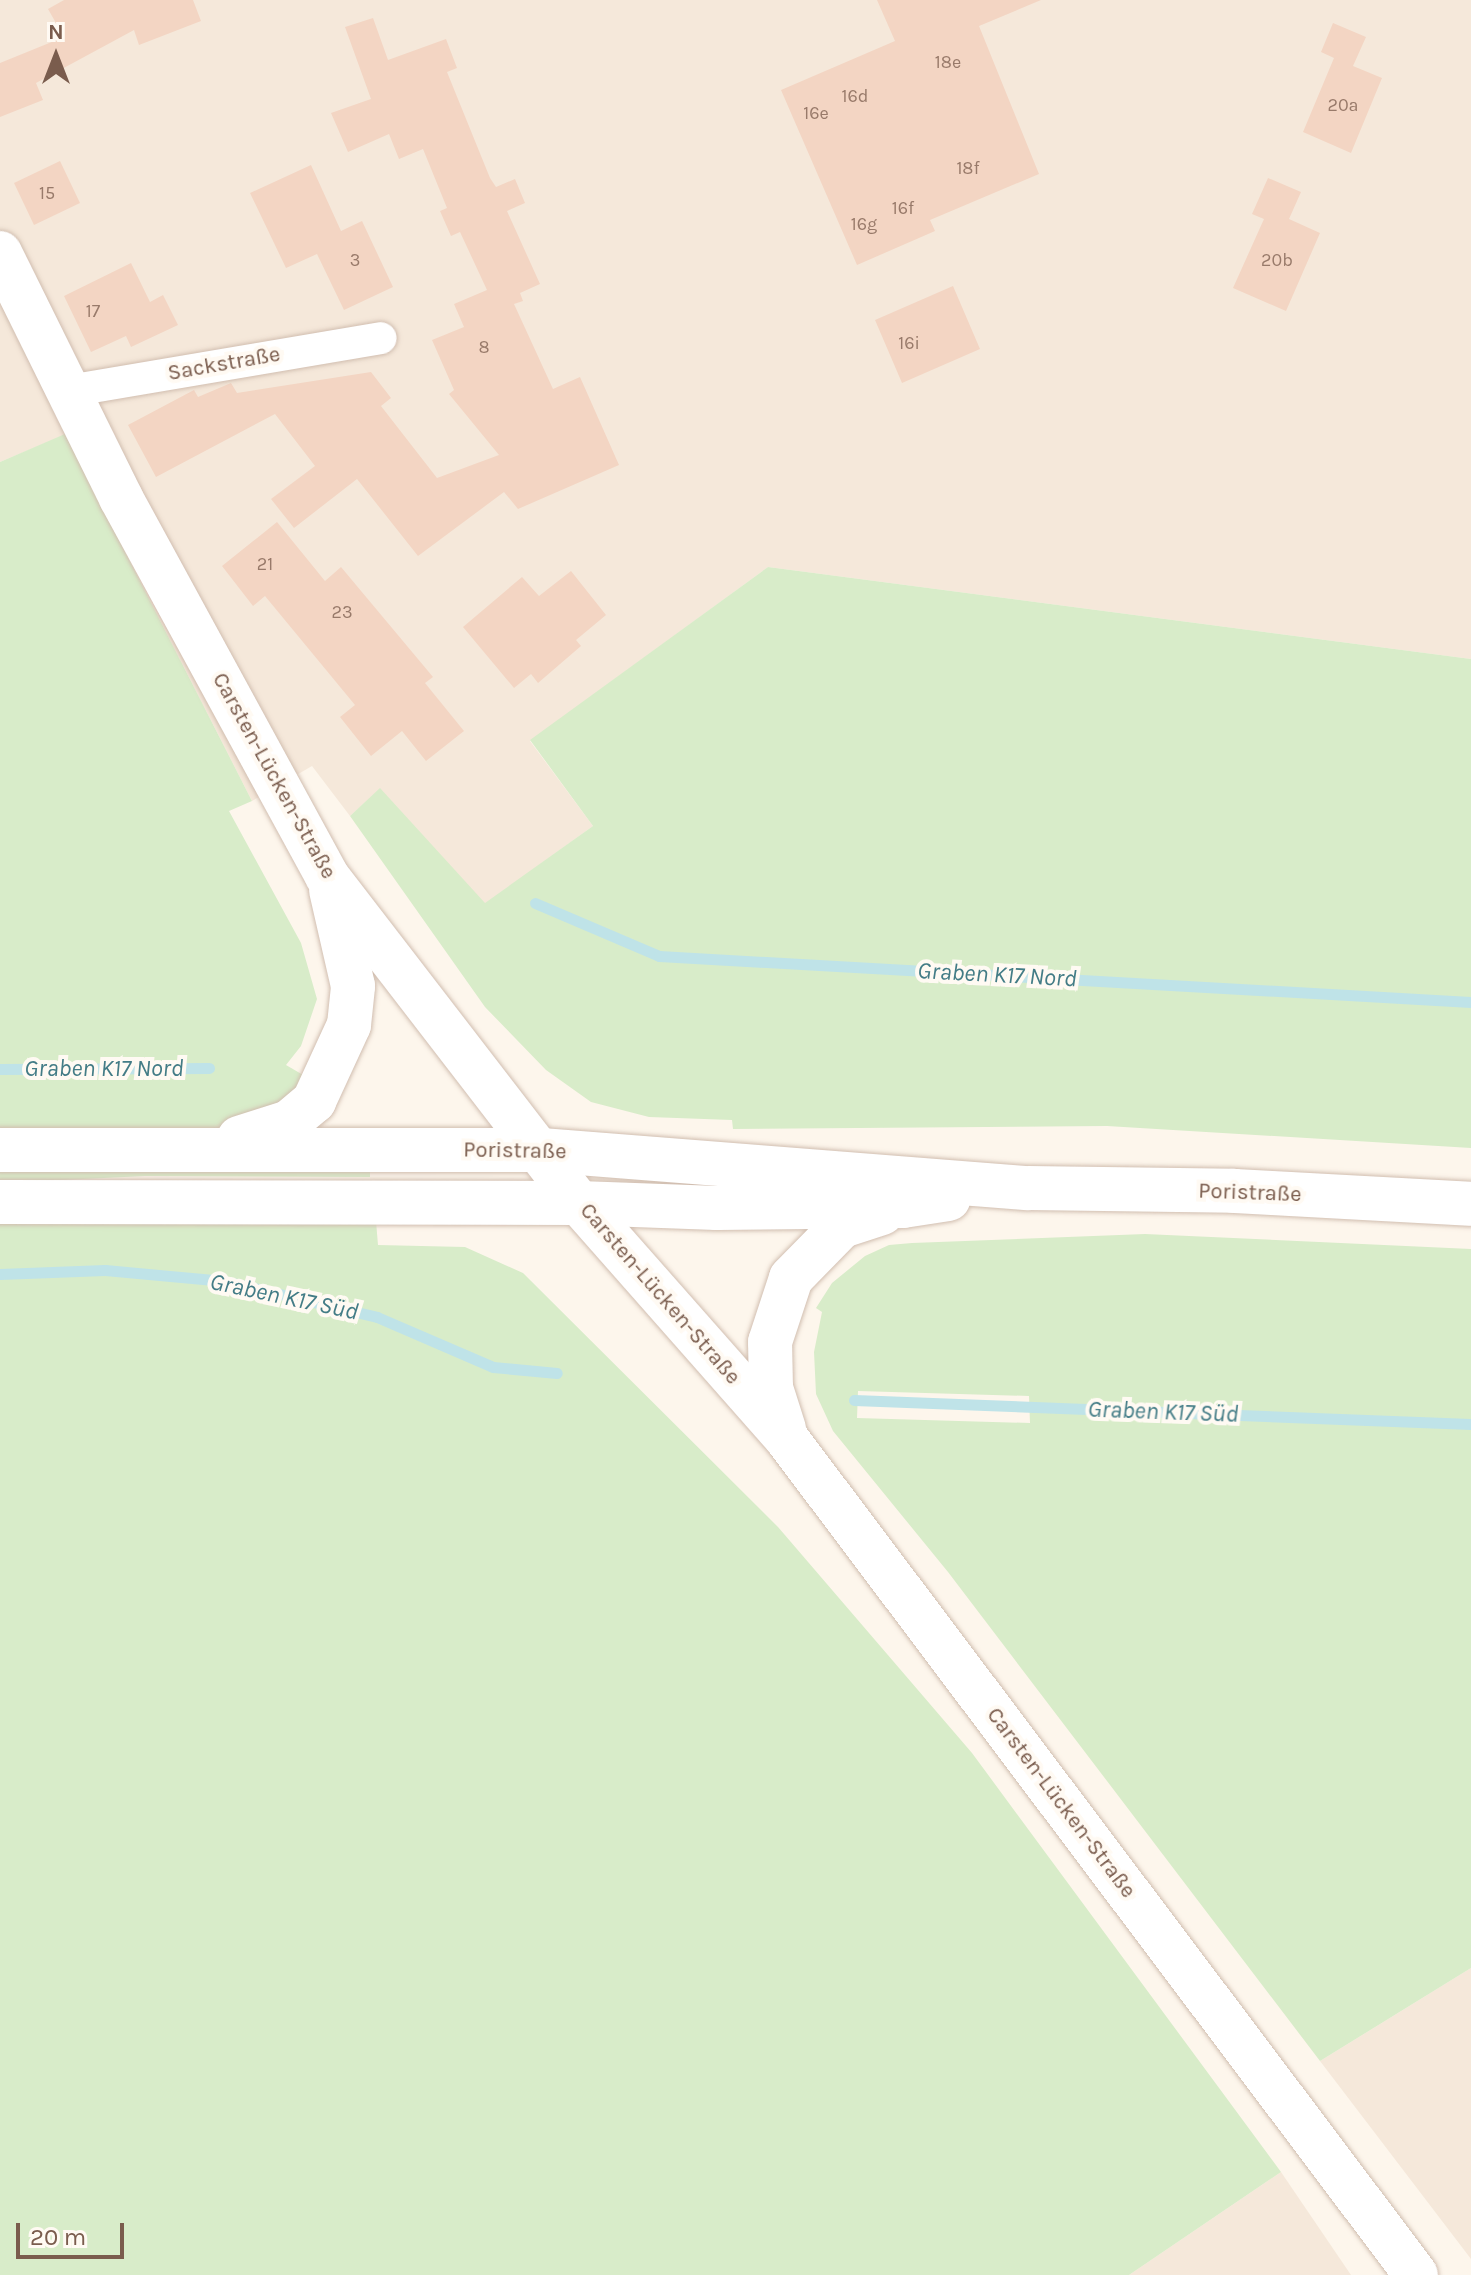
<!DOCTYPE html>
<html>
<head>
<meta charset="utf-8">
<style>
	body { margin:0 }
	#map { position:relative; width:1471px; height:2275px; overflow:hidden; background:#fdf6ec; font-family:Karla,sans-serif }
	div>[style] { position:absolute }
	.residential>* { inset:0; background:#f5e8da }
	.green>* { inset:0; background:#d8ecc9 }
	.stream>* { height:11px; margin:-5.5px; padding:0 5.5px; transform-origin:5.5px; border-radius:5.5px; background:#bfe3e8 }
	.building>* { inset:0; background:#f3d5c3 }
	.roads { filter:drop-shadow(0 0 2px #d1beb0) drop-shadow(0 0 2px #d1beb0) }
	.street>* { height:32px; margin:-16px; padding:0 16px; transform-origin:16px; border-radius:16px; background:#fff }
	.secondary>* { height:44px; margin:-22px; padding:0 22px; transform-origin:22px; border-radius:22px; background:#fff }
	span { translate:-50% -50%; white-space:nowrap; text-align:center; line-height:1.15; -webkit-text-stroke:8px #fffaf3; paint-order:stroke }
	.number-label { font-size:18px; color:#987a6a }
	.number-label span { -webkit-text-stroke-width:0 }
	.street-label { font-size:22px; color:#7a5c4d }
	.water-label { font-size:24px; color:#437c86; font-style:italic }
	.north { position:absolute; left:16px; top:16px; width:80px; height:80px; -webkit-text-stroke:6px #fffaf3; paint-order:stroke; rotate:0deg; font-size:22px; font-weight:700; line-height:32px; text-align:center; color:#7a5c4d }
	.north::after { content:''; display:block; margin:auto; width:28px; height:36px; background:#7a5c4d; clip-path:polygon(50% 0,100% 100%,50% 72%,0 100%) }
	.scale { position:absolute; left:16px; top:2223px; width:108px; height:36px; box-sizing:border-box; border:4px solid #7a5c4d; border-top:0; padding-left:10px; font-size:24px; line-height:28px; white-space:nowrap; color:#7a5c4d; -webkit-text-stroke:6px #fffaf3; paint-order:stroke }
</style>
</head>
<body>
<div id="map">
	<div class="residential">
		<div style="clip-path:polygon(0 0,1471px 0,1471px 659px,768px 567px,530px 741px,593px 826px,485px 904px,380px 789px,350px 816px,312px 766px,252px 801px,65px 435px,0 462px)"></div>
		<div style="clip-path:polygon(1471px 1968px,1471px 2259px,1320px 2061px)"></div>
		<div style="clip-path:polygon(1281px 2172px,1351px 2275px,1129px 2275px)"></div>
	</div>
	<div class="green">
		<div style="clip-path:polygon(65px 434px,252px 801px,229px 811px,301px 943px,317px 999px,301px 1046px,286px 1065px,310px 1079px,263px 1117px,204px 1135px,0 1135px,0 462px)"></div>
		<div style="clip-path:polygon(768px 567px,1471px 659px,1471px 1148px,1107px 1126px,733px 1129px,732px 1120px,649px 1117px,591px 1102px,546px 1070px,485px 1007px,350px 816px,380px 788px,485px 903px,593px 826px,530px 740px)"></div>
		<div style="clip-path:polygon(370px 1168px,370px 1177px,145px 1176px,0 1183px,0 1171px)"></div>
		<div style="clip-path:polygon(376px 1221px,378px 1245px,465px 1247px,523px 1273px,778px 1527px,972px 1753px,1281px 2172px,1129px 2275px,0 2275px,0 1222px)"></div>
		<div style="clip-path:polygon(evenodd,1145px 1234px,1471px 1249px,1471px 1968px,1320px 2061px,948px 1572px,833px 1431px,816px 1394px,814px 1352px,822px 1312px,816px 1308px,832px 1283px,865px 1256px,889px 1245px,912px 1243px,1145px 1234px,858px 1391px,1029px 1396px,1030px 1423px,857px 1418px,858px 1391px)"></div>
	</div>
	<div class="stream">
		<div style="left:535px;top:903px;width:135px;rotate:23.1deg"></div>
		<div style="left:659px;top:956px;width:813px;rotate:3.24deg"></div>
		<div style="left:0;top:1069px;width:209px;rotate:-0.3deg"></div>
		<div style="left:0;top:1274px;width:105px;rotate:-2.2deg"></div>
		<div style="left:105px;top:1270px;width:120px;rotate:5.3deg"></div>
		<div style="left:224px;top:1281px;width:157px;rotate:13.2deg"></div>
		<div style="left:377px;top:1317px;width:126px;rotate:23.3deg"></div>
		<div style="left:493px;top:1367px;width:64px;rotate:5.4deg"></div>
		<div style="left:854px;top:1400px;width:617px;rotate:2.23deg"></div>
	</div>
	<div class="building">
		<div style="clip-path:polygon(64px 0,193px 0,201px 21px,139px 45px,134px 30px,36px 83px,43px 100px,0 117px,0 63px,64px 37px,48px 9px)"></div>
		<div style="clip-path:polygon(877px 0,1041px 0,979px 26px,1039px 174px,930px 220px,935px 231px,857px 265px,781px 90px,895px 41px)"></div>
		<div style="clip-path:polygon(373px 18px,388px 60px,446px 39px,457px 68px,447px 72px,490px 178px,496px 187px,515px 179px,525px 203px,507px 211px,540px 284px,520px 293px,523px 301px,514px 304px,553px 389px,580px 377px,619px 465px,518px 509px,504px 492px,418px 556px,357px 479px,294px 528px,271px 499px,315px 466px,275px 414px,156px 477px,128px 425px,194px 390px,198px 397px,231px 383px,237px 393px,371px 372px,391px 398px,381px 406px,437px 478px,499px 455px,449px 394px,454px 390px,432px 340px,464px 327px,454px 304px,487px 290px,460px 232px,451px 236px,440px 211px,447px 208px,423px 149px,399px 159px,389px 134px,348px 152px,331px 113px,371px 99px,345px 27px)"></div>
		<div style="clip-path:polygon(1333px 23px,1366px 37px,1353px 66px,1382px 78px,1351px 153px,1303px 132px,1334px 58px,1321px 52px)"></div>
		<div style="clip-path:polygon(60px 161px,80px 203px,34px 225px,14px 183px)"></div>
		<div style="clip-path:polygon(311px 165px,341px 231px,362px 221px,393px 287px,344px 310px,317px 254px,286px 268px,250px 193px)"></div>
		<div style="clip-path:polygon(1268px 178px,1301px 192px,1289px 219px,1320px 233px,1286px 311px,1233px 288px,1264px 219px,1252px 214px)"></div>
		<div style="clip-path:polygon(131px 263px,150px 302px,163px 295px,178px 325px,131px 347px,126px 336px,91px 352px,64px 296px)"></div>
		<div style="clip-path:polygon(953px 286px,980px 349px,902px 383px,875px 320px)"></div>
		<div style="clip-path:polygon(277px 522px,325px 581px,341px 567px,433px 677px,425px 683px,464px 731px,426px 761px,402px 731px,371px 756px,340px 717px,355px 705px,265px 596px,253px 606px,222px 566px)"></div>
		<div style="clip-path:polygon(571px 571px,606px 615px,576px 640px,581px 646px,538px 683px,531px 674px,514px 688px,463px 627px,522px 577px,539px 596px)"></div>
	</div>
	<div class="roads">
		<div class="street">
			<div style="left:68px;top:391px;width:317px;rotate:-9.6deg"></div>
		</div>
		<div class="secondary">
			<div style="left:0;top:253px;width:273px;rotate:63.7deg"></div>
			<div style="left:121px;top:498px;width:430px;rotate:61.4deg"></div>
			<div style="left:327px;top:876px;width:413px;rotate:52.4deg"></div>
			<div style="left:579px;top:1203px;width:315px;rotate:48.6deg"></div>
			<div style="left:787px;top:1439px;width:1046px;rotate:53.04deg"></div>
			<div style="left:239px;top:1138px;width:52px;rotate:-17.7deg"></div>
			<div style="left:289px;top:1122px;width:33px;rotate:-40deg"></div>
			<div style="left:314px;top:1101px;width:84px;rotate:-65.3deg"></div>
			<div style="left:349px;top:1025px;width:39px;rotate:-84deg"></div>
			<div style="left:353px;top:986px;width:98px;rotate:-102.9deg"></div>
			<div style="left:0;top:1150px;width:541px"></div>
			<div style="left:541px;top:1150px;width:489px;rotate:4.5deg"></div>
			<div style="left:1029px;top:1188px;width:205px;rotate:0.8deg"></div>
			<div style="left:1234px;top:1191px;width:237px;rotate:3.1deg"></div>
			<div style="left:0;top:1202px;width:579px;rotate:0.1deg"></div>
			<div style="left:579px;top:1203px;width:138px;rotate:2.1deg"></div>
			<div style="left:717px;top:1208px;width:186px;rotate:-0.6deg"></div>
			<div style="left:903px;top:1206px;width:46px;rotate:-8.8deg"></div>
			<div style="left:784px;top:1429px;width:43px;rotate:-107.6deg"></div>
			<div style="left:771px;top:1388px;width:46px;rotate:-91.2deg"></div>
			<div style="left:770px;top:1342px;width:67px;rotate:-71.8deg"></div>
			<div style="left:791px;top:1278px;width:73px;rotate:-45.6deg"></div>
			<div style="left:842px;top:1226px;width:42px;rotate:-18deg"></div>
		</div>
	</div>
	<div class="number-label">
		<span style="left:948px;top:62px">18e</span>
		<span style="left:855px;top:96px">16d</span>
		<span style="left:1343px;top:105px">20a</span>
		<span style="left:816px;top:113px">16e</span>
		<span style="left:968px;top:168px">18f</span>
		<span style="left:47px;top:193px">15</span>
		<span style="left:903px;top:208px">16f</span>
		<span style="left:864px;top:224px">16g</span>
		<span style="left:355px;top:260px">3</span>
		<span style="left:1277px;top:260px">20b</span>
		<span style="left:93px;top:311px">17</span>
		<span style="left:909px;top:343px">16i</span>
		<span style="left:484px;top:347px">8</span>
		<span style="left:265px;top:564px">21</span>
		<span style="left:342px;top:612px">23</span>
	</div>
	<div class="street-label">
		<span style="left:224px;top:364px;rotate:-10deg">Sackstraße</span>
		<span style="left:274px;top:776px;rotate:61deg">Carsten-Lücken-Straße</span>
		<span style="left:515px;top:1151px;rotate:1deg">Poristraße</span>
		<span style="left:1250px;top:1193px;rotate:2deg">Poristraße</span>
		<span style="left:660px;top:1294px;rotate:49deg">Carsten-Lücken-Straße</span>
		<span style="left:1061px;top:1803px;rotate:53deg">Carsten-Lücken-Straße</span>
	</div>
	<div class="water-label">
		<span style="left:997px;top:975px;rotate:3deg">Graben K17 Nord</span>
		<span style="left:104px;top:1069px">Graben K17 Nord</span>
		<span style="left:284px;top:1297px;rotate:12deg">Graben K17 Süd</span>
		<span style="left:1163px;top:1412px;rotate:2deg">Graben K17 Süd</span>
	</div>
	<div class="north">N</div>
	<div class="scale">20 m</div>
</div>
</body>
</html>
